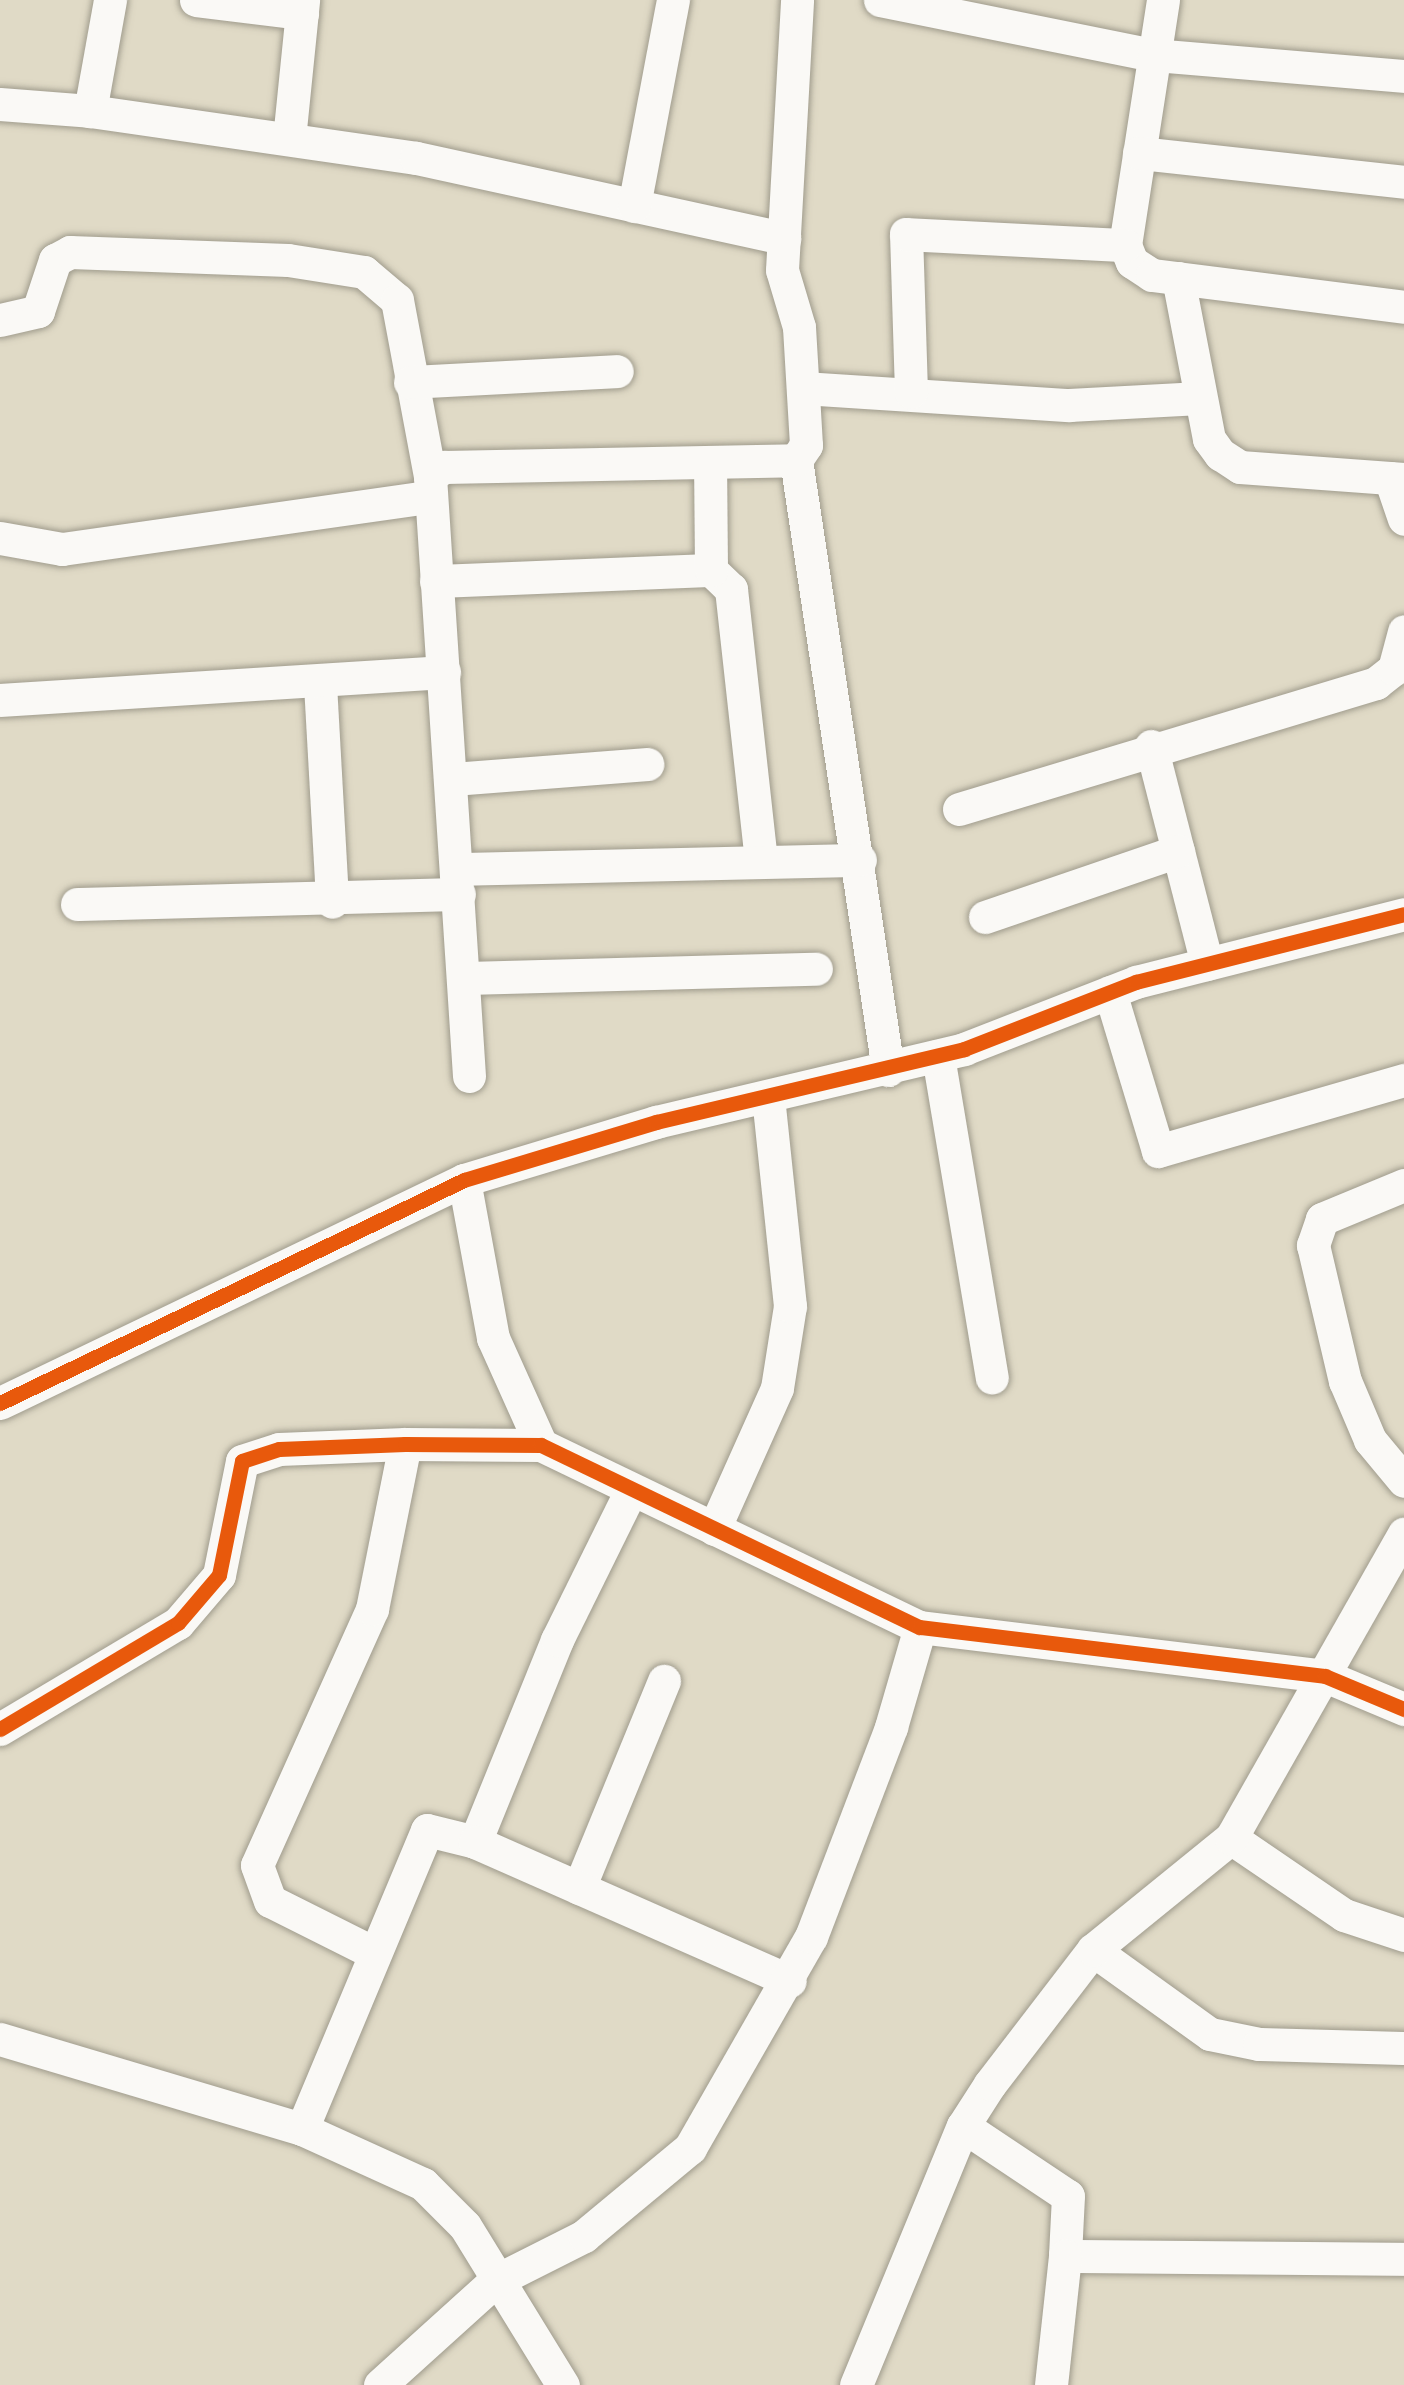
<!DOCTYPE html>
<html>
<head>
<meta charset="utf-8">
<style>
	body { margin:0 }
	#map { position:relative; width:1404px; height:2385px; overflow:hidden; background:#e0dac6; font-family:"Archivo Narrow",sans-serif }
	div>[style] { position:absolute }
	.roads { filter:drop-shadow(0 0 3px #a09c8d) drop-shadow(0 0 3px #a09c8d) }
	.minor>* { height:33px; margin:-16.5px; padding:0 16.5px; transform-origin:16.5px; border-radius:16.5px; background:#faf9f6 }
	.cycleway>* { height:15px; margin:-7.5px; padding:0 7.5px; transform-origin:7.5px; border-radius:7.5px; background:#e8590c }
	span { translate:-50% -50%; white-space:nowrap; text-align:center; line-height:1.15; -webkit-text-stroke:10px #ebdfbc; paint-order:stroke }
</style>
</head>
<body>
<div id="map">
	<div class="roads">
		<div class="minor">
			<div style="left:110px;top:0;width:113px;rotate:100.2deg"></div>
			<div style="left:90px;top:111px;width:329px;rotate:8.2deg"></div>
			<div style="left:416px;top:158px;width:377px;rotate:12.3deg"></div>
			<div style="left:196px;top:0;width:107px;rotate:7deg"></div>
			<div style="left:880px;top:0;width:279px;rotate:11.4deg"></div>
			<div style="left:1154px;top:55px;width:251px;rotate:4.8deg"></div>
			<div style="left:1163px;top:0;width:248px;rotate:98.8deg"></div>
			<div style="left:1125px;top:245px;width:18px;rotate:68deg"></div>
			<div style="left:1132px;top:262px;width:24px;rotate:33deg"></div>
			<div style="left:1152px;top:275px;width:254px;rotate:7.2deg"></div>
			<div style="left:0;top:104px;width:90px;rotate:4.4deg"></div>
			<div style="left:289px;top:139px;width:140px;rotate:-84.2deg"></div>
			<div style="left:1139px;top:153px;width:267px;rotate:6.2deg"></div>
			<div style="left:634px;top:206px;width:210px;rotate:-79.3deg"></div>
			<div style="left:1178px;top:278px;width:164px;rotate:79.1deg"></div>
			<div style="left:1209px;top:439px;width:19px;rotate:54deg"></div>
			<div style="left:1220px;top:454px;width:24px;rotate:33deg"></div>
			<div style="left:1240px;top:467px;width:164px;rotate:4.2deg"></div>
			<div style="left:0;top:320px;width:39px;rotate:-13deg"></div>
			<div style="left:38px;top:311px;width:54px;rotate:-71.6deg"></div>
			<div style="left:55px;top:260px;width:17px;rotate:-28deg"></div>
			<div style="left:70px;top:252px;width:218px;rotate:2.1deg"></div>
			<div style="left:288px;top:260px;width:77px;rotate:9deg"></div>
			<div style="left:364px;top:272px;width:43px;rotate:40.3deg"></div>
			<div style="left:397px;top:300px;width:179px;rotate:79.4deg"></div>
			<div style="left:410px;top:382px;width:207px;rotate:-3deg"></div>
			<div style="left:803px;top:388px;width:267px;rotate:3.7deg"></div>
			<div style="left:1069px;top:405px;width:131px;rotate:-3.1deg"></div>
			<div style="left:911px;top:392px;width:158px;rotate:-91.8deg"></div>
			<div style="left:906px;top:234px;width:219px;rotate:2.9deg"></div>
			<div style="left:796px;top:460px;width:617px;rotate:81.42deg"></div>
			<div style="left:1390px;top:478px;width:43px;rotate:71.1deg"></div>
			<div style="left:0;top:538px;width:63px;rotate:10.1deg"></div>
			<div style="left:62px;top:549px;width:370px;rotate:-8.1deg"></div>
			<div style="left:711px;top:570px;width:28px;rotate:44deg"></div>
			<div style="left:731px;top:589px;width:274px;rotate:83.7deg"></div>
			<div style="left:436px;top:581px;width:275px;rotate:-2.3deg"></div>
			<div style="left:711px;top:570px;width:105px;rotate:-90.5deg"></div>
			<div style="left:320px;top:684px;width:218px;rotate:86.8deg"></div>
			<div style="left:0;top:700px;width:445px;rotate:-3.6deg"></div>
			<div style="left:1151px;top:746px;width:225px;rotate:75.6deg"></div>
			<div style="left:453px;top:779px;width:195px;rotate:-4.4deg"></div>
			<div style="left:959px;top:809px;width:436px;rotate:-16.8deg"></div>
			<div style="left:1376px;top:683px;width:23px;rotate:-38deg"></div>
			<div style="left:1394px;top:669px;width:39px;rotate:-75deg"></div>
			<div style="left:458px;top:869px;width:402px;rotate:-1.3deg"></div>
			<div style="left:77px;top:904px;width:382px;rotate:-1.5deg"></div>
			<div style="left:985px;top:917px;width:204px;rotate:-18.9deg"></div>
			<div style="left:464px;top:978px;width:352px;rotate:-1.5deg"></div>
			<div style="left:1110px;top:992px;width:166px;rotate:73.2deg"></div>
			<div style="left:1158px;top:1151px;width:256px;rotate:-16.1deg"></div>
			<div style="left:938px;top:1056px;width:326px;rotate:80.5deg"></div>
			<div style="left:469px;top:1076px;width:601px;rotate:-93.72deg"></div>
			<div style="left:430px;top:476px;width:17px;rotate:-33deg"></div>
			<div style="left:444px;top:467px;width:352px;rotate:-1.1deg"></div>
			<div style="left:796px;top:460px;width:18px;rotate:-56deg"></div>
			<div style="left:806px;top:445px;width:118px;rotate:-93.4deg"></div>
			<div style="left:799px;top:327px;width:59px;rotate:-106.6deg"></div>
			<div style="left:782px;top:270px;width:270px;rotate:-86.8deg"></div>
			<div style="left:464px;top:1180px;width:161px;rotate:79.6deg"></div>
			<div style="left:493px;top:1338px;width:117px;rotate:65.8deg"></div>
			<div style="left:1404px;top:1185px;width:89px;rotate:157.5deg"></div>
			<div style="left:1322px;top:1219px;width:28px;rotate:109deg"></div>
			<div style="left:1313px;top:1245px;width:140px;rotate:76.8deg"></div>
			<div style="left:1345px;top:1381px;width:64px;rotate:67deg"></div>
			<div style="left:1370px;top:1440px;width:53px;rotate:50.3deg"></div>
			<div style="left:0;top:1403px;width:515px;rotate:-25.67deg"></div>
			<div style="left:464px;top:1180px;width:201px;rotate:-16.8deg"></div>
			<div style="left:656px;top:1122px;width:317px;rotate:-13.3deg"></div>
			<div style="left:964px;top:1049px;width:185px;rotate:-21.3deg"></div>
			<div style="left:1136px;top:982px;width:276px;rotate:-14.2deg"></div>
			<div style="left:714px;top:1529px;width:154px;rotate:-65.9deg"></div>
			<div style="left:777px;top:1388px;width:83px;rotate:-81deg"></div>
			<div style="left:790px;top:1306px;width:210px;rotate:-96deg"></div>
			<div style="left:0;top:1729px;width:207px;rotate:-30.8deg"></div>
			<div style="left:178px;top:1623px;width:63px;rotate:-49.5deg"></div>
			<div style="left:219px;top:1575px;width:116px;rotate:-78.6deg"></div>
			<div style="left:242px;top:1461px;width:39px;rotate:-18deg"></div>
			<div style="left:279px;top:1449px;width:126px;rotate:-2.3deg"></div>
			<div style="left:405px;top:1444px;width:136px;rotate:0.4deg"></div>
			<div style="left:541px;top:1445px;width:420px;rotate:25.7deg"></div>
			<div style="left:920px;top:1627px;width:408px;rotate:6.9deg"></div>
			<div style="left:1325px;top:1676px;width:86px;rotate:22.7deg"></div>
			<div style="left:1231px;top:1838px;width:137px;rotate:34.3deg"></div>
			<div style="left:1344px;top:1915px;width:63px;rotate:18.4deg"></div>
			<div style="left:475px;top:1842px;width:218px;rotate:-67.9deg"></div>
			<div style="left:557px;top:1640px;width:167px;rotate:-63.7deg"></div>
			<div style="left:579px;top:1888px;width:224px;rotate:-67.7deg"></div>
			<div style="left:1093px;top:1950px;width:144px;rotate:35.7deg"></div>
			<div style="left:1210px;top:2034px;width:50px;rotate:11.5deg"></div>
			<div style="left:1259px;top:2044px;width:145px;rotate:1.6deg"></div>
			<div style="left:374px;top:1953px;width:116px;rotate:-153.4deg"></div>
			<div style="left:270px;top:1901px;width:38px;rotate:-110deg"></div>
			<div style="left:257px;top:1865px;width:281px;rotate:-65.8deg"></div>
			<div style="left:372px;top:1609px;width:168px;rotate:-78.7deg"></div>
			<div style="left:0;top:2039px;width:315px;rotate:16.6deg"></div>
			<div style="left:302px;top:2129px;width:133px;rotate:24.4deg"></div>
			<div style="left:423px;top:2184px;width:59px;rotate:45deg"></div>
			<div style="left:465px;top:2226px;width:187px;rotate:58.4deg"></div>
			<div style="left:963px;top:2126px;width:126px;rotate:33.7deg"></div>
			<div style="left:1068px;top:2196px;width:60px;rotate:92.9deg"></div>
			<div style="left:1065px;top:2256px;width:339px;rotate:0.5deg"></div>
			<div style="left:302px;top:2129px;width:324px;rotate:-67.3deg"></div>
			<div style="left:427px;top:1830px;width:49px;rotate:14deg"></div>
			<div style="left:475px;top:1842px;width:344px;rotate:23.8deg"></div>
			<div style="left:380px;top:2385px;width:155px;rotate:-42.1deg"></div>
			<div style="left:495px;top:2281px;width:100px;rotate:-26.8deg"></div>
			<div style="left:584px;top:2236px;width:138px;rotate:-39.7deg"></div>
			<div style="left:690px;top:2148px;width:243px;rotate:-60.2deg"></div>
			<div style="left:811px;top:1937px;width:225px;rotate:-69.1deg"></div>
			<div style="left:891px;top:1727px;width:104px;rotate:-73.8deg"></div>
			<div style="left:856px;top:2385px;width:280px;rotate:-67.6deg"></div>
			<div style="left:963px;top:2126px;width:50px;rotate:-57.3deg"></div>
			<div style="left:990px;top:2084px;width:169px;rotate:-52.5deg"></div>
			<div style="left:1093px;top:1950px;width:178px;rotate:-39.1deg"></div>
			<div style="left:1231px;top:1838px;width:350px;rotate:-60.4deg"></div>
			<div style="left:1051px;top:2385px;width:130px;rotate:-83.8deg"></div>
		</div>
	</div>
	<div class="cycleway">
		<div style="left:0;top:1403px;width:515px;rotate:-25.67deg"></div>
		<div style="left:464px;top:1180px;width:201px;rotate:-16.8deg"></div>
		<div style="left:656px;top:1122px;width:317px;rotate:-13.3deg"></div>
		<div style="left:964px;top:1049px;width:185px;rotate:-21.3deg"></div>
		<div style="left:1136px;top:982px;width:276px;rotate:-14.2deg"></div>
		<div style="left:0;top:1729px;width:207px;rotate:-30.8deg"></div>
		<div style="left:178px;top:1623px;width:63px;rotate:-49.5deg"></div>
		<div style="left:219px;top:1575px;width:116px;rotate:-78.6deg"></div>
		<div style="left:242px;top:1461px;width:39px;rotate:-18deg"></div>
		<div style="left:279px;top:1449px;width:126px;rotate:-2.3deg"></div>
		<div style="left:405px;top:1444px;width:136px;rotate:0.4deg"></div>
		<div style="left:541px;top:1445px;width:420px;rotate:25.7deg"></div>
		<div style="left:920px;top:1627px;width:408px;rotate:6.9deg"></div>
		<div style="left:1325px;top:1676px;width:86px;rotate:22.7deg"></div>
	</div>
</div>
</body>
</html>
